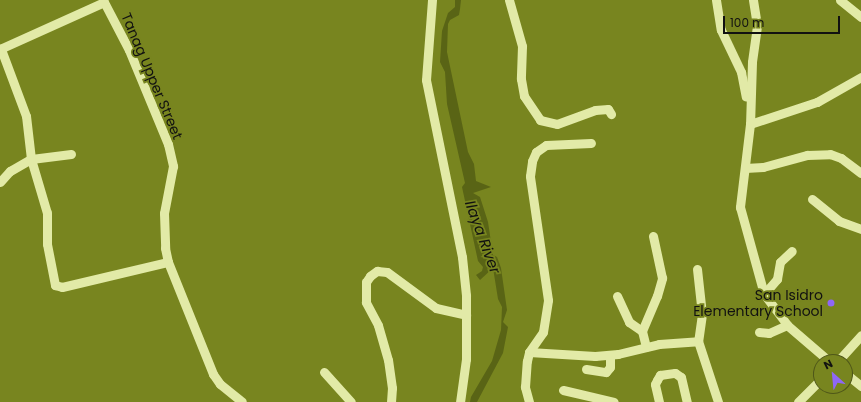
<!DOCTYPE html>
<html>
<head>
<meta charset="utf-8">
<style>
	body { margin:0 }
	#map { position:relative; width:861px; height:402px; overflow:hidden; background:#78851f; font-family:Poppins,sans-serif }
	div>[style] { position:absolute }
	.water>* { inset:0; background:#596415 }
	.minor>* { height:9px; margin:-4.5px; padding:0 4.5px; transform-origin:4.5px; border-radius:4.5px; background:#e2eaa7 }
	.dots>* { width:11px; height:11px; translate:-50% -50%; box-sizing:border-box; border:2px solid #78851f; border-radius:50% }
	span { translate:-50% -50%; white-space:nowrap; text-align:center; line-height:1.15; -webkit-text-stroke:3.5px #78851f; paint-order:stroke }
	.street-label { font-size:14px; color:#111 }
	.poi-label { font-size:14px; color:#111 }
	.right { translate:-100% -50%; text-align:right }
	.water-label { font-size:15px; color:#111; font-style:italic }
	.north { position:absolute; left:813px; top:354px; width:40px; height:40px; box-sizing:border-box; background:#78851f; border:1px solid #4f5719; border-radius:50%; rotate:333deg; font-size:11px; font-weight:700; line-height:16px; text-align:center; color:#111 }
	.north::after { content:''; display:block; margin:auto; width:14px; height:18px; background:#8f67f8; clip-path:polygon(50% 0,100% 100%,50% 72%,0 100%) }
	.scale { position:absolute; left:723px; top:16px; width:117px; height:18px; box-sizing:border-box; border:2px solid #111; border-top:0; padding-left:5px; font-size:12px; line-height:14px; white-space:nowrap; color:#111; -webkit-text-stroke:3px #78851f; paint-order:stroke }
</style>
</head>
<body>
<div id="map">
	<div class="water">
		<div style="clip-path:polygon(455px 0,461px 0,460px 9px,459px 15px,450px 20px,448px 24px,447px 52px,468px 152px,474px 164px,476px 181px,491px 187px,473px 193px,480px 197px,488px 222px,493px 255px,497px 257px,501px 268px,507px 310px,503px 322px,508px 327px,503px 353px,477px 402px,470px 402px,471px 397px,492px 361px,501px 330px,502px 307px,498px 299px,493px 268px,480px 280px,476px 275px,482px 271px,483px 267px,478px 261px,462px 187px,465px 183px,447px 104px,445px 72px,440px 62px,442px 31px,448px 13px,455px 7px)"></div>
	</div>
	<div class="minor">
		<div style="left:432px;top:0;width:80px;rotate:94.3deg"></div>
		<div style="left:426px;top:80px;width:181px;rotate:78.5deg"></div>
		<div style="left:462px;top:257px;width:39px;rotate:84deg"></div>
		<div style="left:466px;top:296px;width:63px;rotate:90deg"></div>
		<div style="left:466px;top:359px;width:43px;rotate:97.9deg"></div>
		<div style="left:509px;top:0;width:48px;rotate:74.2deg"></div>
		<div style="left:522px;top:46px;width:33px;rotate:92deg"></div>
		<div style="left:521px;top:79px;width:17px;rotate:80deg"></div>
		<div style="left:524px;top:96px;width:29px;rotate:56deg"></div>
		<div style="left:540px;top:120px;width:17px;rotate:13deg"></div>
		<div style="left:557px;top:124px;width:40px;rotate:-20.2deg"></div>
		<div style="left:595px;top:110px;width:13px;rotate:-4deg"></div>
		<div style="left:608px;top:109px;width:6px;rotate:59deg"></div>
		<div style="left:716px;top:0;width:30px;rotate:81deg"></div>
		<div style="left:721px;top:30px;width:47px;rotate:64.5deg"></div>
		<div style="left:741px;top:72px;width:25px;rotate:79deg"></div>
		<div style="left:753px;top:0;width:26px;rotate:81deg"></div>
		<div style="left:757px;top:26px;width:36px;rotate:98deg"></div>
		<div style="left:752px;top:62px;width:62px;rotate:91.8deg"></div>
		<div style="left:750px;top:124px;width:84px;rotate:96.9deg"></div>
		<div style="left:740px;top:207px;width:90px;rotate:74.6deg"></div>
		<div style="left:764px;top:294px;width:39px;rotate:53deg"></div>
		<div style="left:787px;top:325px;width:57px;rotate:40.7deg"></div>
		<div style="left:840px;top:0;width:27px;rotate:39deg"></div>
		<div style="left:0;top:49px;width:114px;rotate:-24.3deg"></div>
		<div style="left:104px;top:2px;width:54px;rotate:62.5deg"></div>
		<div style="left:129px;top:50px;width:102px;rotate:67.5deg"></div>
		<div style="left:168px;top:144px;width:23px;rotate:77deg"></div>
		<div style="left:173px;top:166px;width:48px;rotate:100.8deg"></div>
		<div style="left:164px;top:213px;width:35px;rotate:88deg"></div>
		<div style="left:165px;top:248px;width:14px;rotate:78deg"></div>
		<div style="left:168px;top:262px;width:121px;rotate:68.1deg"></div>
		<div style="left:213px;top:374px;width:12px;rotate:55deg"></div>
		<div style="left:220px;top:384px;width:28px;rotate:39deg"></div>
		<div style="left:750px;top:124px;width:71px;rotate:-18.2deg"></div>
		<div style="left:817px;top:102px;width:51px;rotate:-29.6deg"></div>
		<div style="left:71px;top:154px;width:40px;rotate:172.9deg"></div>
		<div style="left:31px;top:159px;width:56px;rotate:73.5deg"></div>
		<div style="left:47px;top:213px;width:31px;rotate:90deg"></div>
		<div style="left:47px;top:244px;width:42px;rotate:79deg"></div>
		<div style="left:55px;top:285px;width:7px;rotate:16deg"></div>
		<div style="left:62px;top:287px;width:109px;rotate:-13.3deg"></div>
		<div style="left:745px;top:168px;width:18px;rotate:-3deg"></div>
		<div style="left:763px;top:167px;width:46px;rotate:-15.3deg"></div>
		<div style="left:807px;top:155px;width:23px;rotate:-2deg"></div>
		<div style="left:830px;top:154px;width:12px;rotate:20deg"></div>
		<div style="left:841px;top:158px;width:25px;rotate:37deg"></div>
		<div style="left:0;top:182px;width:15px;rotate:-48deg"></div>
		<div style="left:10px;top:171px;width:24px;rotate:-30deg"></div>
		<div style="left:31px;top:159px;width:43px;rotate:-96.6deg"></div>
		<div style="left:26px;top:116px;width:72px;rotate:-110.5deg"></div>
		<div style="left:812px;top:199px;width:35px;rotate:39deg"></div>
		<div style="left:839px;top:221px;width:23px;rotate:20deg"></div>
		<div style="left:697px;top:269px;width:45px;rotate:83.7deg"></div>
		<div style="left:702px;top:314px;width:27px;rotate:98deg"></div>
		<div style="left:698px;top:341px;width:64px;rotate:71.8deg"></div>
		<div style="left:764px;top:294px;width:20px;rotate:-49deg"></div>
		<div style="left:777px;top:279px;width:17px;rotate:-80deg"></div>
		<div style="left:780px;top:262px;width:16px;rotate:-43deg"></div>
		<div style="left:617px;top:296px;width:29px;rotate:65deg"></div>
		<div style="left:629px;top:322px;width:16px;rotate:35deg"></div>
		<div style="left:759px;top:332px;width:10px;rotate:6deg"></div>
		<div style="left:769px;top:333px;width:20px;rotate:-24deg"></div>
		<div style="left:646px;top:347px;width:16px;rotate:-104deg"></div>
		<div style="left:642px;top:331px;width:38px;rotate:-67deg"></div>
		<div style="left:657px;top:296px;width:19px;rotate:-74deg"></div>
		<div style="left:662px;top:278px;width:43px;rotate:-102.1deg"></div>
		<div style="left:529px;top:352px;width:66px;rotate:3.5deg"></div>
		<div style="left:595px;top:356px;width:23px;rotate:-5deg"></div>
		<div style="left:618px;top:354px;width:42px;rotate:-13.7deg"></div>
		<div style="left:659px;top:344px;width:39px;rotate:-4deg"></div>
		<div style="left:837px;top:362px;width:36px;rotate:-48deg"></div>
		<div style="left:586px;top:369px;width:20px;rotate:9deg"></div>
		<div style="left:606px;top:372px;width:6px;rotate:-51deg"></div>
		<div style="left:610px;top:367px;width:12px;rotate:-90deg"></div>
		<div style="left:324px;top:372px;width:40px;rotate:48deg"></div>
		<div style="left:845px;top:373px;width:21px;rotate:39deg"></div>
		<div style="left:563px;top:390px;width:52px;rotate:13.2deg"></div>
		<div style="left:391px;top:402px;width:14px;rotate:-86deg"></div>
		<div style="left:392px;top:388px;width:28px;rotate:-98deg"></div>
		<div style="left:388px;top:360px;width:36px;rotate:-106deg"></div>
		<div style="left:378px;top:325px;width:26px;rotate:-118deg"></div>
		<div style="left:366px;top:302px;width:20px;rotate:-90deg"></div>
		<div style="left:366px;top:282px;width:7px;rotate:-56deg"></div>
		<div style="left:370px;top:276px;width:9px;rotate:-36deg"></div>
		<div style="left:377px;top:271px;width:10px;rotate:6deg"></div>
		<div style="left:387px;top:272px;width:61px;rotate:36.3deg"></div>
		<div style="left:436px;top:308px;width:31px;rotate:13deg"></div>
		<div style="left:529px;top:402px;width:16px;rotate:-105deg"></div>
		<div style="left:525px;top:387px;width:26px;rotate:-86deg"></div>
		<div style="left:527px;top:361px;width:9px;rotate:-77deg"></div>
		<div style="left:529px;top:352px;width:24px;rotate:-55deg"></div>
		<div style="left:543px;top:332px;width:32px;rotate:-81deg"></div>
		<div style="left:548px;top:300px;width:125px;rotate:-98.3deg"></div>
		<div style="left:530px;top:176px;width:15px;rotate:-82deg"></div>
		<div style="left:532px;top:161px;width:10px;rotate:-66deg"></div>
		<div style="left:536px;top:152px;width:12px;rotate:-35deg"></div>
		<div style="left:546px;top:145px;width:45px;rotate:-2.5deg"></div>
		<div style="left:659px;top:402px;width:18px;rotate:-103deg"></div>
		<div style="left:655px;top:384px;width:4px;rotate:-63deg"></div>
		<div style="left:657px;top:380px;width:6px;rotate:-59deg"></div>
		<div style="left:660px;top:375px;width:15px;rotate:-8deg"></div>
		<div style="left:675px;top:373px;width:7px;rotate:34deg"></div>
		<div style="left:681px;top:377px;width:26px;rotate:77deg"></div>
		<div style="left:798px;top:402px;width:33px;rotate:-45deg"></div>
	</div>
	<div class="dots">
		<div style="left:831px;top:303px;background:#8f67f8"></div>
	</div>
	<div class="street-label">
		<span style="left:152px;top:76px;rotate:67deg">Tanag Upper Street</span>
	</div>
	<div class="poi-label">
		<span class="right" style="left:823px;top:303px">San Isidro<br>Elementary School</span>
	</div>
	<div class="water-label">
		<span style="left:483px;top:237px;rotate:70deg">Ilaya River</span>
	</div>
	<div class="north">N</div>
	<div class="scale">100 m</div>
</div>
</body>
</html>
